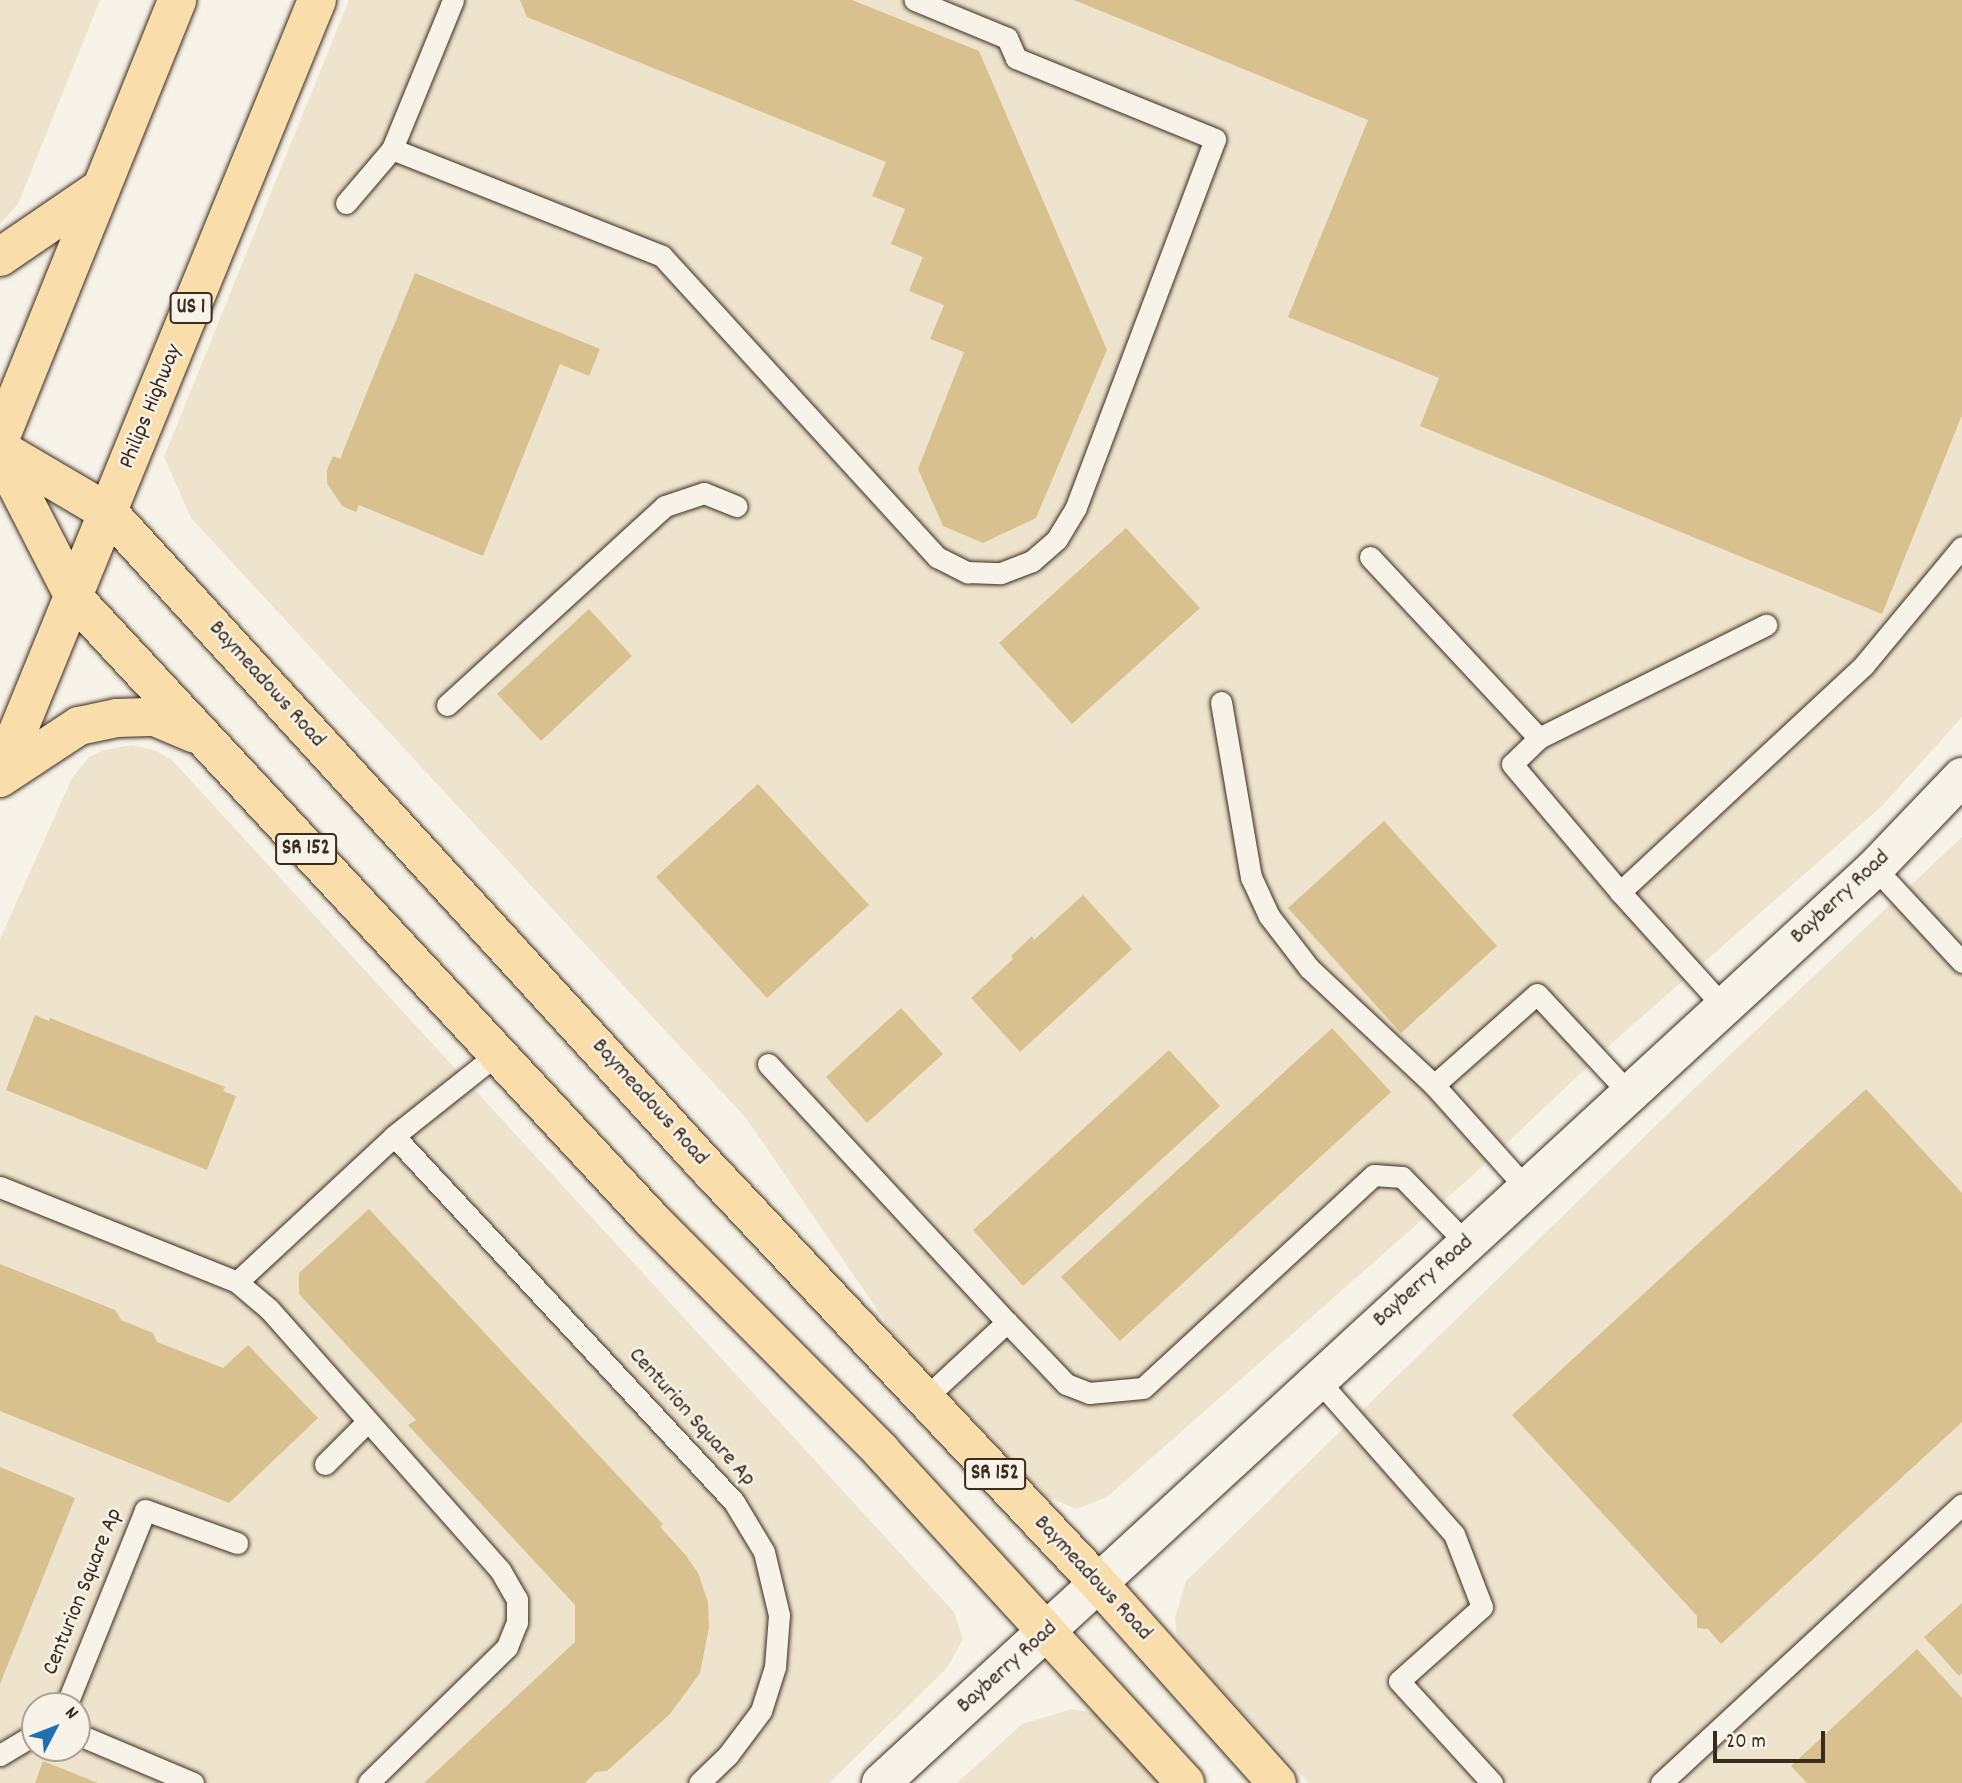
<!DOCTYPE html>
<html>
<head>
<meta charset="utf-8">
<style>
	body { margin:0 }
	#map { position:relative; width:1962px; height:1783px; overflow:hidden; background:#f7f3e8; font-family:Dekko,sans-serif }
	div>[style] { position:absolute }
	.built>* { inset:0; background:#eee4cd }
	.building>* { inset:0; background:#d8c08f }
	.roads { filter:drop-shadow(0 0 2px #3b2a1e) drop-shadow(0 0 2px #3b2a1e) }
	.lane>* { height:21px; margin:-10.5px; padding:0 10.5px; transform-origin:10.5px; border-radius:10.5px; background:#f7f3e8 }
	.secondary>* { height:38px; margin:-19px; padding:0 19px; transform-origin:19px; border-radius:19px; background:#f7f3e8 }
	.primary>* { height:38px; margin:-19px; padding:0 19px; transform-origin:19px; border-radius:19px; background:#f9ddab }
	span { translate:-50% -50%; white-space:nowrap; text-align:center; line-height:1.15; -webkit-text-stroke:5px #f7f3e8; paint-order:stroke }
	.shield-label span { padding:2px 5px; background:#f7f3e8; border:2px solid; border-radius:5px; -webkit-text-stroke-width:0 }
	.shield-label { font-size:21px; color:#3b2a1e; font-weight:700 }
	.street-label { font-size:23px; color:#3b2a1e }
	.north { position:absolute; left:21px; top:1692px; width:70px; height:70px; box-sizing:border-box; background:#f7f3e8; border:2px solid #aca397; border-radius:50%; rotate:48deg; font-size:19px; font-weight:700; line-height:28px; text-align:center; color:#3b2a1e }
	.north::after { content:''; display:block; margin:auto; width:24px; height:32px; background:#1f6fb2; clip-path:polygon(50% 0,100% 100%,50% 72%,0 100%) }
	.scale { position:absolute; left:1713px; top:1731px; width:112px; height:32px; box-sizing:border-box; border:4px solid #3b2a1e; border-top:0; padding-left:9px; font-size:21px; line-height:24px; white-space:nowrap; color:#3b2a1e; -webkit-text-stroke:5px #f7f3e8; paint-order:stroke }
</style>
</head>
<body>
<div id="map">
	<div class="built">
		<div style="clip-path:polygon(0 0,100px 0,18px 204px,0 224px)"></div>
		<div style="clip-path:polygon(349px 0,1962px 0,1962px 717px,1882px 806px,1620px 1036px,1473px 1175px,1107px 1497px,1076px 1509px,1044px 1495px,896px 1337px,746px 1118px,191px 518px,164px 457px)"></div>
		<div style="clip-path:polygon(evenodd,131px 745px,154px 750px,171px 759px,954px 1612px,963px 1639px,947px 1668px,829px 1783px,0 1783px,0 939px,72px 778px,89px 757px,104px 750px,131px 745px,35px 1706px,77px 1706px,77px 1748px,35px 1748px,35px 1706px)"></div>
		<div style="clip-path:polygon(1962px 837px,1962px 1783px,1309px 1783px,1195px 1660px,1177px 1636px,1175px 1617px,1186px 1581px,1702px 1081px)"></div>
		<div style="clip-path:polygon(1072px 1709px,1099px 1714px,1162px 1783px,957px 1783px,1022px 1724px)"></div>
	</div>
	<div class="building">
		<div style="clip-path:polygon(520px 0,852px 0,979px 51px,1107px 350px,1036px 518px,983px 543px,943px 526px,918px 469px,964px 352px,930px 339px,944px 305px,909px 291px,923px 257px,891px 244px,905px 209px,872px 196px,886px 162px,527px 17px)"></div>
		<div style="clip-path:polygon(1074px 0,1962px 0,1962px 415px,1882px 614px,1420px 426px,1439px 378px,1288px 317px,1368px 120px)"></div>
		<div style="clip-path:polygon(415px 273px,600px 349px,589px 376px,560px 364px,483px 556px,359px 505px,356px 512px,342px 506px,327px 483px,327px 470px,333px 456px,340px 459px)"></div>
		<div style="clip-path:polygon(1126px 528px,1200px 608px,1072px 724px,999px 643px)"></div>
		<div style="clip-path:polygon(589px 609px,632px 656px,541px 741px,497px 694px)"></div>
		<div style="clip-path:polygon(758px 784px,869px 905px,767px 998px,656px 877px)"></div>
		<div style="clip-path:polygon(1384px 821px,1497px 946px,1401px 1033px,1288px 908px)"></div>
		<div style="clip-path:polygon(1083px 895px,1132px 949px,1020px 1052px,971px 998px,1013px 959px,1011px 956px,1032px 936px,1034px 940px)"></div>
		<div style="clip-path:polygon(901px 1008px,943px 1054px,867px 1123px,826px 1077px)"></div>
		<div style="clip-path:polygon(35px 1015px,49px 1021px,50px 1018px,225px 1087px,223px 1091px,236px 1096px,207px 1170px,6px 1090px)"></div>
		<div style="clip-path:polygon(1332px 1028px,1391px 1092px,1120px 1341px,1061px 1277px)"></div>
		<div style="clip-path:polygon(1169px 1050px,1220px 1106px,1023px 1286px,973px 1230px)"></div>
		<div style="clip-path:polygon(1866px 1089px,1962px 1193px,1962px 1422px,1721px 1644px,1708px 1629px,1697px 1628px,1697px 1616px,1512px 1415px)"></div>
		<div style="clip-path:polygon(369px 1209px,663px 1524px,660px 1527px,684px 1553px,698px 1573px,708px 1602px,709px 1628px,700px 1673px,670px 1714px,607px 1771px,596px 1772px,585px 1783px,424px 1783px,575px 1642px,575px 1605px,408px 1425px,416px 1420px,299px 1294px,299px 1273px)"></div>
		<div style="clip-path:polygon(0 1264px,115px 1310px,121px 1320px,153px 1333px,157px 1342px,223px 1368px,248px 1345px,318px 1418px,229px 1503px,0 1411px)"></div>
		<div style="clip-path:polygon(0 1467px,75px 1498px,0 1684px)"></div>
		<div style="clip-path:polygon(1962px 1603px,1962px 1673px,1959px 1676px,1924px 1637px)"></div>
		<div style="clip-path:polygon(1917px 1649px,1962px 1698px,1962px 1783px,1807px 1783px,1791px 1766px)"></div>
		<div style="clip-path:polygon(43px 1761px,98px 1783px,35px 1783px)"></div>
	</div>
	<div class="roads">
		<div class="lane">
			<div style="left:392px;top:149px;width:290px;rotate:21.6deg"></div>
			<div style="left:662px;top:256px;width:408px;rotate:47.6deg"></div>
			<div style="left:937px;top:557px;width:34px;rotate:27deg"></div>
			<div style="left:967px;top:572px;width:34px;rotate:2deg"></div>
			<div style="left:1001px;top:573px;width:33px;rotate:-21deg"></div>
			<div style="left:1032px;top:561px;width:33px;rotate:-41deg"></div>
			<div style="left:1057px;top:539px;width:37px;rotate:-59deg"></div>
			<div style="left:1076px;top:507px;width:393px;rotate:-69.3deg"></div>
			<div style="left:1215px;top:139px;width:215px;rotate:-157.9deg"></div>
			<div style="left:1016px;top:58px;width:22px;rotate:-114deg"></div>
			<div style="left:1007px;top:38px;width:100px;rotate:-157.6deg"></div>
			<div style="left:346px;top:203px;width:71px;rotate:-49.6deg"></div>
			<div style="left:392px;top:149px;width:161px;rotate:-67.7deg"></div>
			<div style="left:1370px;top:557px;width:248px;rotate:47deg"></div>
			<div style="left:1539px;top:738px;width:37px;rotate:136deg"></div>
			<div style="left:1512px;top:764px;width:167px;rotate:49.8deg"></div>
			<div style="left:1221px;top:702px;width:178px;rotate:80.3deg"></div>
			<div style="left:1251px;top:877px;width:43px;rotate:65.2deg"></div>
			<div style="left:1269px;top:916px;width:66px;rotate:52.4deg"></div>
			<div style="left:1309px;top:968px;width:171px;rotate:43.1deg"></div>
			<div style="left:447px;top:705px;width:295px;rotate:-42.4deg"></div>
			<div style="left:665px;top:506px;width:41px;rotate:-18.4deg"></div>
			<div style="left:704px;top:493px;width:35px;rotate:22deg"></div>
			<div style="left:1539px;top:738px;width:254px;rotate:-26.5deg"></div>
			<div style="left:1875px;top:868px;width:128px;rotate:47.2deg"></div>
			<div style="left:1724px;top:1007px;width:155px;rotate:-132.1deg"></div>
			<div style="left:1620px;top:892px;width:333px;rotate:-42.9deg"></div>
			<div style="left:1864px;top:665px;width:153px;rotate:-50.3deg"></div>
			<div style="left:768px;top:1064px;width:352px;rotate:47.2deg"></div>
			<div style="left:1007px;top:1322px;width:113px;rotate:137.1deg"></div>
			<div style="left:394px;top:1136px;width:500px;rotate:47.1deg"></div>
			<div style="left:734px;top:1502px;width:58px;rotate:59deg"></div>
			<div style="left:764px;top:1552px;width:65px;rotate:76.6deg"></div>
			<div style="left:779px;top:1615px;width:52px;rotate:94.4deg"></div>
			<div style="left:775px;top:1667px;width:46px;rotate:107.7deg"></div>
			<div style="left:761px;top:1711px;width:55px;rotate:126.9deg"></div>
			<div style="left:728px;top:1755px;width:40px;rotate:136deg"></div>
			<div style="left:0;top:1187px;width:255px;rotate:21.8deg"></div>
			<div style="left:237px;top:1282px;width:214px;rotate:-42.9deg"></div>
			<div style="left:394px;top:1136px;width:130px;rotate:-38.5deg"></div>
			<div style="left:1527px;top:1189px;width:140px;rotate:-131.8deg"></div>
			<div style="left:1434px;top:1085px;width:137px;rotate:-41.5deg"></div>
			<div style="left:1537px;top:994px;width:138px;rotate:47.1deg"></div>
			<div style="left:237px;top:1282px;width:42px;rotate:40.2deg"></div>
			<div style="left:269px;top:1309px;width:349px;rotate:48.5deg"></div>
			<div style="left:500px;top:1570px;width:34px;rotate:60deg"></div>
			<div style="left:517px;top:1599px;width:23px;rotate:90deg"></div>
			<div style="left:517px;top:1622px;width:27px;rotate:112deg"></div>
			<div style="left:507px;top:1647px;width:194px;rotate:135.6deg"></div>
			<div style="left:1007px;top:1322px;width:86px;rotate:46.4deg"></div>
			<div style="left:1066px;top:1384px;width:25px;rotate:21deg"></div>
			<div style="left:1089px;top:1393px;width:54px;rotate:-5.3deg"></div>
			<div style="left:1143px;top:1388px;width:314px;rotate:-42.7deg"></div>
			<div style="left:1374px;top:1175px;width:28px;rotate:4deg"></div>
			<div style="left:1402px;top:1177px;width:92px;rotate:45.9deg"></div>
			<div style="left:1318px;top:1380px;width:205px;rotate:48.6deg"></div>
			<div style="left:1454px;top:1534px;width:78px;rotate:69deg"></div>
			<div style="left:1482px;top:1607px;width:111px;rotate:138.3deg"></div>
			<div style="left:1399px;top:1681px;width:138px;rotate:47.6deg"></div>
			<div style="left:325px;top:1464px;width:59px;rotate:-45deg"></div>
			<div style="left:66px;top:1706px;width:211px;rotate:-68deg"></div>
			<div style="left:145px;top:1510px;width:98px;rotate:19.7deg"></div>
			<div style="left:77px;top:1734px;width:126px;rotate:22.9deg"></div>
			<div style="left:0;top:1755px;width:41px;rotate:-31deg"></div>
			<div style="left:1661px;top:1783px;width:410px;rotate:-42.8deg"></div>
		</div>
		<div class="secondary">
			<div style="left:881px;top:1783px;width:1351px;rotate:-42.63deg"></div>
			<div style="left:1875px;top:868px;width:126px;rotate:-46.3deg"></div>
		</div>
		<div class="primary">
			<div style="left:0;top:257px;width:122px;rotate:-34.3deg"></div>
			<div style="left:0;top:439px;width:473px;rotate:-68deg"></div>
			<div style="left:0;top:449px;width:126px;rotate:30.4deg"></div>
			<div style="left:109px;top:513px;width:888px;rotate:47.56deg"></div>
			<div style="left:708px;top:1168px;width:571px;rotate:46.77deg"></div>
			<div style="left:1099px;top:1584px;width:267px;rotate:48.2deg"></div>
			<div style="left:0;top:453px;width:164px;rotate:62.8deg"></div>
			<div style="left:75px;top:599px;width:845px;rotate:47.11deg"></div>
			<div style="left:650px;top:1218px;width:328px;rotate:45.2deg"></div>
			<div style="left:881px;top:1451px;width:450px;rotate:47.5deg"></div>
			<div style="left:0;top:775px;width:837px;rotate:-67.75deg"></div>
			<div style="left:0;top:778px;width:95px;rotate:-33.4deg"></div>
			<div style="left:79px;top:726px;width:39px;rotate:-12deg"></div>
			<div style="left:117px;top:718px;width:38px;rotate:-2deg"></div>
			<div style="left:155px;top:717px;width:43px;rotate:23deg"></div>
		</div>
	</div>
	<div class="shield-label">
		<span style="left:191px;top:308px">US 1</span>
		<span style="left:306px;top:849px">SR 152</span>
		<span style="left:995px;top:1474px">SR 152</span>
	</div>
	<div class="street-label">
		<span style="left:152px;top:407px;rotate:-68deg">Philips Highway</span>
		<span style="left:266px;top:685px;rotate:48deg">Baymeadows Road</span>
		<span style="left:1841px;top:898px;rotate:-43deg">Bayberry Road</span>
		<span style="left:649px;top:1103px;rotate:48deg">Baymeadows Road</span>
		<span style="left:1424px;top:1282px;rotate:-42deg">Bayberry Road</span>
		<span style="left:691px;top:1418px;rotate:48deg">Centurion Square Ap</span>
		<span style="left:1092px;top:1579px;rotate:47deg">Baymeadows Road</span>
		<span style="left:84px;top:1592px;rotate:-68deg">Centurion Square Ap</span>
		<span style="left:1008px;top:1668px;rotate:-42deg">Bayberry Road</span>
	</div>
	<div class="north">N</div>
	<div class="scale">20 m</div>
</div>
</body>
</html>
